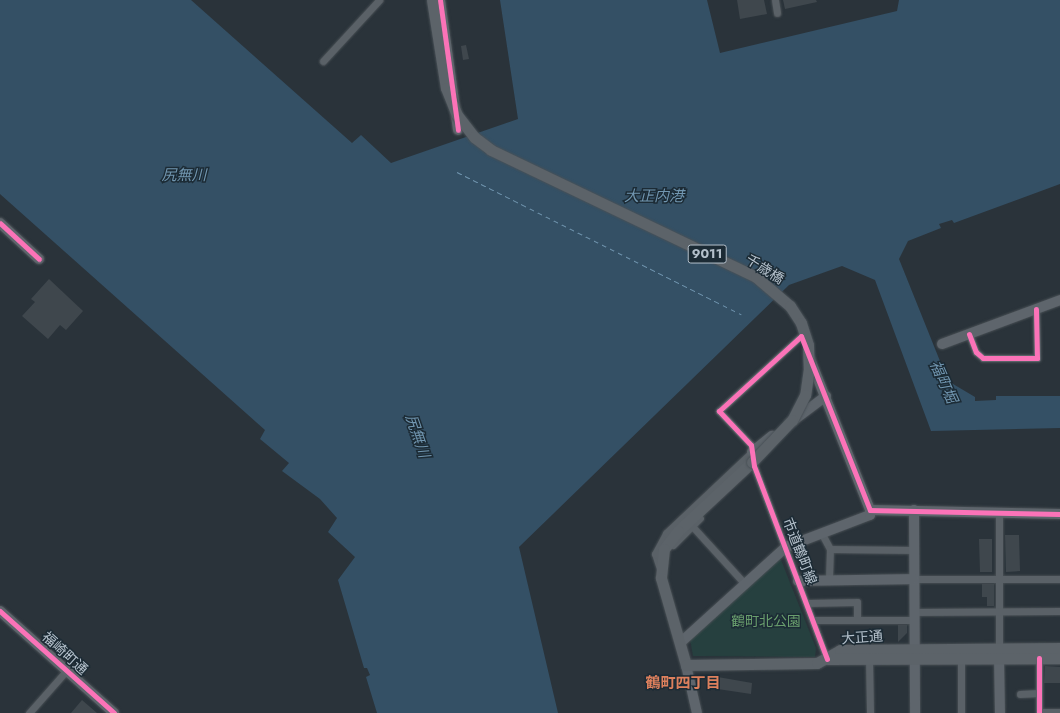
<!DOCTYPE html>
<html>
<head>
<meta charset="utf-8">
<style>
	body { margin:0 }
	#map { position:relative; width:1060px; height:713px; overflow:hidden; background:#2a333a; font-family:Jost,"Noto Sans JP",sans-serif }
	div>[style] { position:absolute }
	.green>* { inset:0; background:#26403f }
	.water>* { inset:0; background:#345065 }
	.ferry>* { height:1px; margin-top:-0.5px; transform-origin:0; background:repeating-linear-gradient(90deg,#7196b0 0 5px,transparent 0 9px) }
	.building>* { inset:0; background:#3f474d }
	.roads { filter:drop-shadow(0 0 1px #484f54) drop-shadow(0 0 1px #484f54) }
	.street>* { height:7px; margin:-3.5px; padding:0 3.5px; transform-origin:3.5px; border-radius:3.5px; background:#5a6167 }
	.secondary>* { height:10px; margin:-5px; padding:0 5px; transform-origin:5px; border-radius:5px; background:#5e656c }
	.primary>* { height:11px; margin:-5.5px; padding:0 5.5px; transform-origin:5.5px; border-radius:5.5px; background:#5c6369 }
	.bridges { filter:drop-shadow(0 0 1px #485056) drop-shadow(0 0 1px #485056) }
	.primary-bridge>* { height:11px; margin:-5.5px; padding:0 5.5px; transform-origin:5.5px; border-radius:5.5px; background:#5c6369 }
	.cycleway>* { height:5px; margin:-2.5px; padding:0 2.5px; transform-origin:2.5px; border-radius:2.5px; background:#fb73b8 }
	span { translate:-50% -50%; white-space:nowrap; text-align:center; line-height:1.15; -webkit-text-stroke:3px #1c2b35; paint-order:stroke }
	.shield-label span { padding:1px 3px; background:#1c2b35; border:1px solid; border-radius:3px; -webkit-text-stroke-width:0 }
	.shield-label { font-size:13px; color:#b4c0cb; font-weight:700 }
	.street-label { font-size:14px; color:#b4c0cb }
	.park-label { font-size:14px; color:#699e6d }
	.water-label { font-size:15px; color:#7196b0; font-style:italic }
	.neighbourhood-label { font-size:15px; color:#dd805d; font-weight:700 }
</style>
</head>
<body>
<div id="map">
	<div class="green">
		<div style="clip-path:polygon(778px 559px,781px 560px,816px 648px,815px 657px,693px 656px,690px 639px)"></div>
	</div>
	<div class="water">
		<div style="clip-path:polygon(0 0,191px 0,352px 143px,361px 135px,391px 163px,518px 119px,500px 0,707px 0,720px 53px,897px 11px,899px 0,1060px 0,1060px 184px,954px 223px,952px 220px,939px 224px,941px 228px,908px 241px,899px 259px,948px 381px,975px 397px,975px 401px,996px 400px,996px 396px,1060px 396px,1060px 428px,931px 431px,875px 280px,842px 266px,789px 285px,519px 547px,558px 713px,377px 713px,366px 677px,370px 675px,367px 668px,364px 668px,338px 580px,355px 557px,328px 532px,337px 518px,320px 499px,282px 471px,289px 463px,260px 439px,265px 430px,0 194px)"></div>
	</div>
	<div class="ferry">
		<div style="left:457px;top:172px;width:318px;rotate:26.6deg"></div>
	</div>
	<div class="building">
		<div style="clip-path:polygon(737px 0,764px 0,767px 14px,740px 19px)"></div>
		<div style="clip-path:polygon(783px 0,816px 0,817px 2px,785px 9px)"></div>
		<div style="clip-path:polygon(466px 45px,469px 59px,463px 60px,461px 46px)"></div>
		<div style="clip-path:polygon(49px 279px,83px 311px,66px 330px,60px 325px,48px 339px,22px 316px,35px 302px,31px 299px)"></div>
		<div style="clip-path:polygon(1005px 535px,1019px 535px,1020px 571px,1006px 572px)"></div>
		<div style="clip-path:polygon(979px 539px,992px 539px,992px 572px,980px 572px)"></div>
		<div style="clip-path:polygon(982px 584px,994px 584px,994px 606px,987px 606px,987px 597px,982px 597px)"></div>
		<div style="clip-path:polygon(898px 625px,907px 625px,907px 633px,898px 642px)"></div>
		<div style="clip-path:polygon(1045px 666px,1060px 667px,1060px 683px,1044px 683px)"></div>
		<div style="clip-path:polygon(712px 676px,752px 683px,751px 694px,711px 688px)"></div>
		<div style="clip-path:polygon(82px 700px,97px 713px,71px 713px)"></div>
	</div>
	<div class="roads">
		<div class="street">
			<div style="left:775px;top:0;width:13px;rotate:81deg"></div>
			<div style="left:323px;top:61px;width:83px;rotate:-47.4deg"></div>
			<div style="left:969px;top:334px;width:19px;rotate:69deg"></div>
			<div style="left:976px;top:352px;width:9px;rotate:41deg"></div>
			<div style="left:983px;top:358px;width:54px"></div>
			<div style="left:1037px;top:358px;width:49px;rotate:-91.2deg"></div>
			<div style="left:801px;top:336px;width:111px;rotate:137.6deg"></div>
			<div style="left:719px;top:411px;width:47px;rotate:46.7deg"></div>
			<div style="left:751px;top:445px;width:21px;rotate:82deg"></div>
			<div style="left:754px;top:466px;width:206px;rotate:69.3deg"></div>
			<div style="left:999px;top:512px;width:140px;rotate:90deg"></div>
			<div style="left:692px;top:526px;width:79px;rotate:47.6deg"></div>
			<div style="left:822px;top:534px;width:17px;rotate:62deg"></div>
			<div style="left:830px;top:549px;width:31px;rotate:92deg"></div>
			<div style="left:673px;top:545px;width:38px;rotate:-45deg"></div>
			<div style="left:830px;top:549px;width:84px;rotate:0.7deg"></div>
			<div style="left:660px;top:569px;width:16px;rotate:-108deg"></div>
			<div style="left:655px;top:554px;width:24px;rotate:-62deg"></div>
			<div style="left:666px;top:533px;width:118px;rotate:-43.3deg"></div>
			<div style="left:914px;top:579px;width:146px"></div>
			<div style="left:807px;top:603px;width:50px;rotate:-1.1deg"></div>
			<div style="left:857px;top:602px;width:18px;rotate:90deg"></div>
			<div style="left:914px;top:612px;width:146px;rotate:-0.4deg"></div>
			<div style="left:814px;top:620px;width:100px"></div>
			<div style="left:961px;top:658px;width:55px;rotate:90deg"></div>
			<div style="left:1039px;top:658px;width:55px;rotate:90deg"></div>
			<div style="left:869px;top:659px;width:54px;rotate:88.9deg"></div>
			<div style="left:1020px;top:694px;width:19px;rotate:-3deg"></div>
			<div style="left:1039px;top:712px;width:21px"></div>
			<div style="left:29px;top:713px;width:56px;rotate:-48.6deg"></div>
		</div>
		<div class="secondary">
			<div style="left:440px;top:0;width:131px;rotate:82.1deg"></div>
			<div style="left:0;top:223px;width:53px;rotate:42.7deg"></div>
			<div style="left:942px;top:344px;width:126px;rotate:-20.4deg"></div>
			<div style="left:810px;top:359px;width:162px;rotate:68.3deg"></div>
			<div style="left:870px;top:510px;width:190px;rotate:1.2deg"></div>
			<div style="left:790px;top:423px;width:45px;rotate:-36.9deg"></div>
			<div style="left:752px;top:452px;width:26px;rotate:-39deg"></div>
			<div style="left:914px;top:510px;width:203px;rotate:89.7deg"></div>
			<div style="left:798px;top:581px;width:116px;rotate:-1deg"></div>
			<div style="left:0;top:611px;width:153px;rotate:41.8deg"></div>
			<div style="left:680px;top:643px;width:143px;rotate:-42.2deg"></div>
			<div style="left:786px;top:547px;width:90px;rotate:-20.9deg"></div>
			<div style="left:870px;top:515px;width:5px;rotate:-90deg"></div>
			<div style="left:999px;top:657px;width:56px;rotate:89deg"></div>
			<div style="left:686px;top:665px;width:49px;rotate:77.1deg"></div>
		</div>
		<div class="primary">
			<div style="left:752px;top:462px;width:101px;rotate:137deg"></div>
			<div style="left:678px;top:531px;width:23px;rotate:128deg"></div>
			<div style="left:664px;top:549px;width:29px;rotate:96deg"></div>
			<div style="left:661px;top:578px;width:91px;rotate:74deg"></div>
			<div style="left:686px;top:665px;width:131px;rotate:-0.9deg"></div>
			<div style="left:817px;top:663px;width:26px;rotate:-29deg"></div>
			<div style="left:840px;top:650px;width:220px;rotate:-0.5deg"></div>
			<div style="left:828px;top:659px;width:232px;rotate:-0.2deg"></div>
		</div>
	</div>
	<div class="bridges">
		<div class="primary-bridge">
			<div style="left:432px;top:0;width:89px;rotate:81deg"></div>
			<div style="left:446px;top:88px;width:29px;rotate:68deg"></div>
			<div style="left:457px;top:115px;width:28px;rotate:52deg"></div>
			<div style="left:474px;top:137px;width:21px;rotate:37deg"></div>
			<div style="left:491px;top:150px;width:294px;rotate:25.6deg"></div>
			<div style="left:756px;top:277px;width:45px;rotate:40.5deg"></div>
			<div style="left:790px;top:306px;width:20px;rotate:57deg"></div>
			<div style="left:801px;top:323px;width:23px;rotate:72deg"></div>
			<div style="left:808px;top:345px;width:23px;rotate:88deg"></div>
			<div style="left:809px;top:368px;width:27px;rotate:98deg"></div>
			<div style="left:805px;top:395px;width:28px;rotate:117deg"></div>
			<div style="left:792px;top:420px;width:58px;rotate:133.6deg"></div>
		</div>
	</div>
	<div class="cycleway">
		<div style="left:440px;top:0;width:131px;rotate:82.1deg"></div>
		<div style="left:0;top:223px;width:53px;rotate:42.7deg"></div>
		<div style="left:969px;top:334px;width:19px;rotate:69deg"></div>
		<div style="left:976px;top:352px;width:9px;rotate:41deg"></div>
		<div style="left:983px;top:358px;width:54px"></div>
		<div style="left:1037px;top:358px;width:49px;rotate:-91.2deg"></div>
		<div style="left:0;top:611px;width:153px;rotate:41.8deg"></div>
		<div style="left:1039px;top:658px;width:55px;rotate:90deg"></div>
		<div style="left:827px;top:659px;width:206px;rotate:-110.7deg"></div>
		<div style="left:754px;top:466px;width:21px;rotate:-98deg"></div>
		<div style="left:751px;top:445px;width:47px;rotate:-133.3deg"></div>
		<div style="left:719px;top:411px;width:111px;rotate:-42.4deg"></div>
		<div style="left:801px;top:336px;width:187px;rotate:68.4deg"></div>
		<div style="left:870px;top:510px;width:190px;rotate:1.2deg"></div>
	</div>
	<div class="shield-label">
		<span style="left:707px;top:254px">9011</span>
	</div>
	<div class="street-label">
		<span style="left:765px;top:269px;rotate:32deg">千歳橋</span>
		<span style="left:800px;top:551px;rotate:69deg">市道鶴町線</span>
		<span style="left:862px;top:637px;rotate:-4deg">大正通</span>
		<span style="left:65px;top:653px;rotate:42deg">福崎町通</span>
	</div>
	<div class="park-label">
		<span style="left:766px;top:621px">鶴町北公園</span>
	</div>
	<div class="water-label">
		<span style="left:184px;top:176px">尻無川</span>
		<span style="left:654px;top:197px">大正内港</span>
		<span style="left:943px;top:382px;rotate:66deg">福町堀</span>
		<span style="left:417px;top:436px;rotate:71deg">尻無川</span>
	</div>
	<div class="neighbourhood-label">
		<span style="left:683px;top:684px">鶴町四丁目</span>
	</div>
</div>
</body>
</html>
